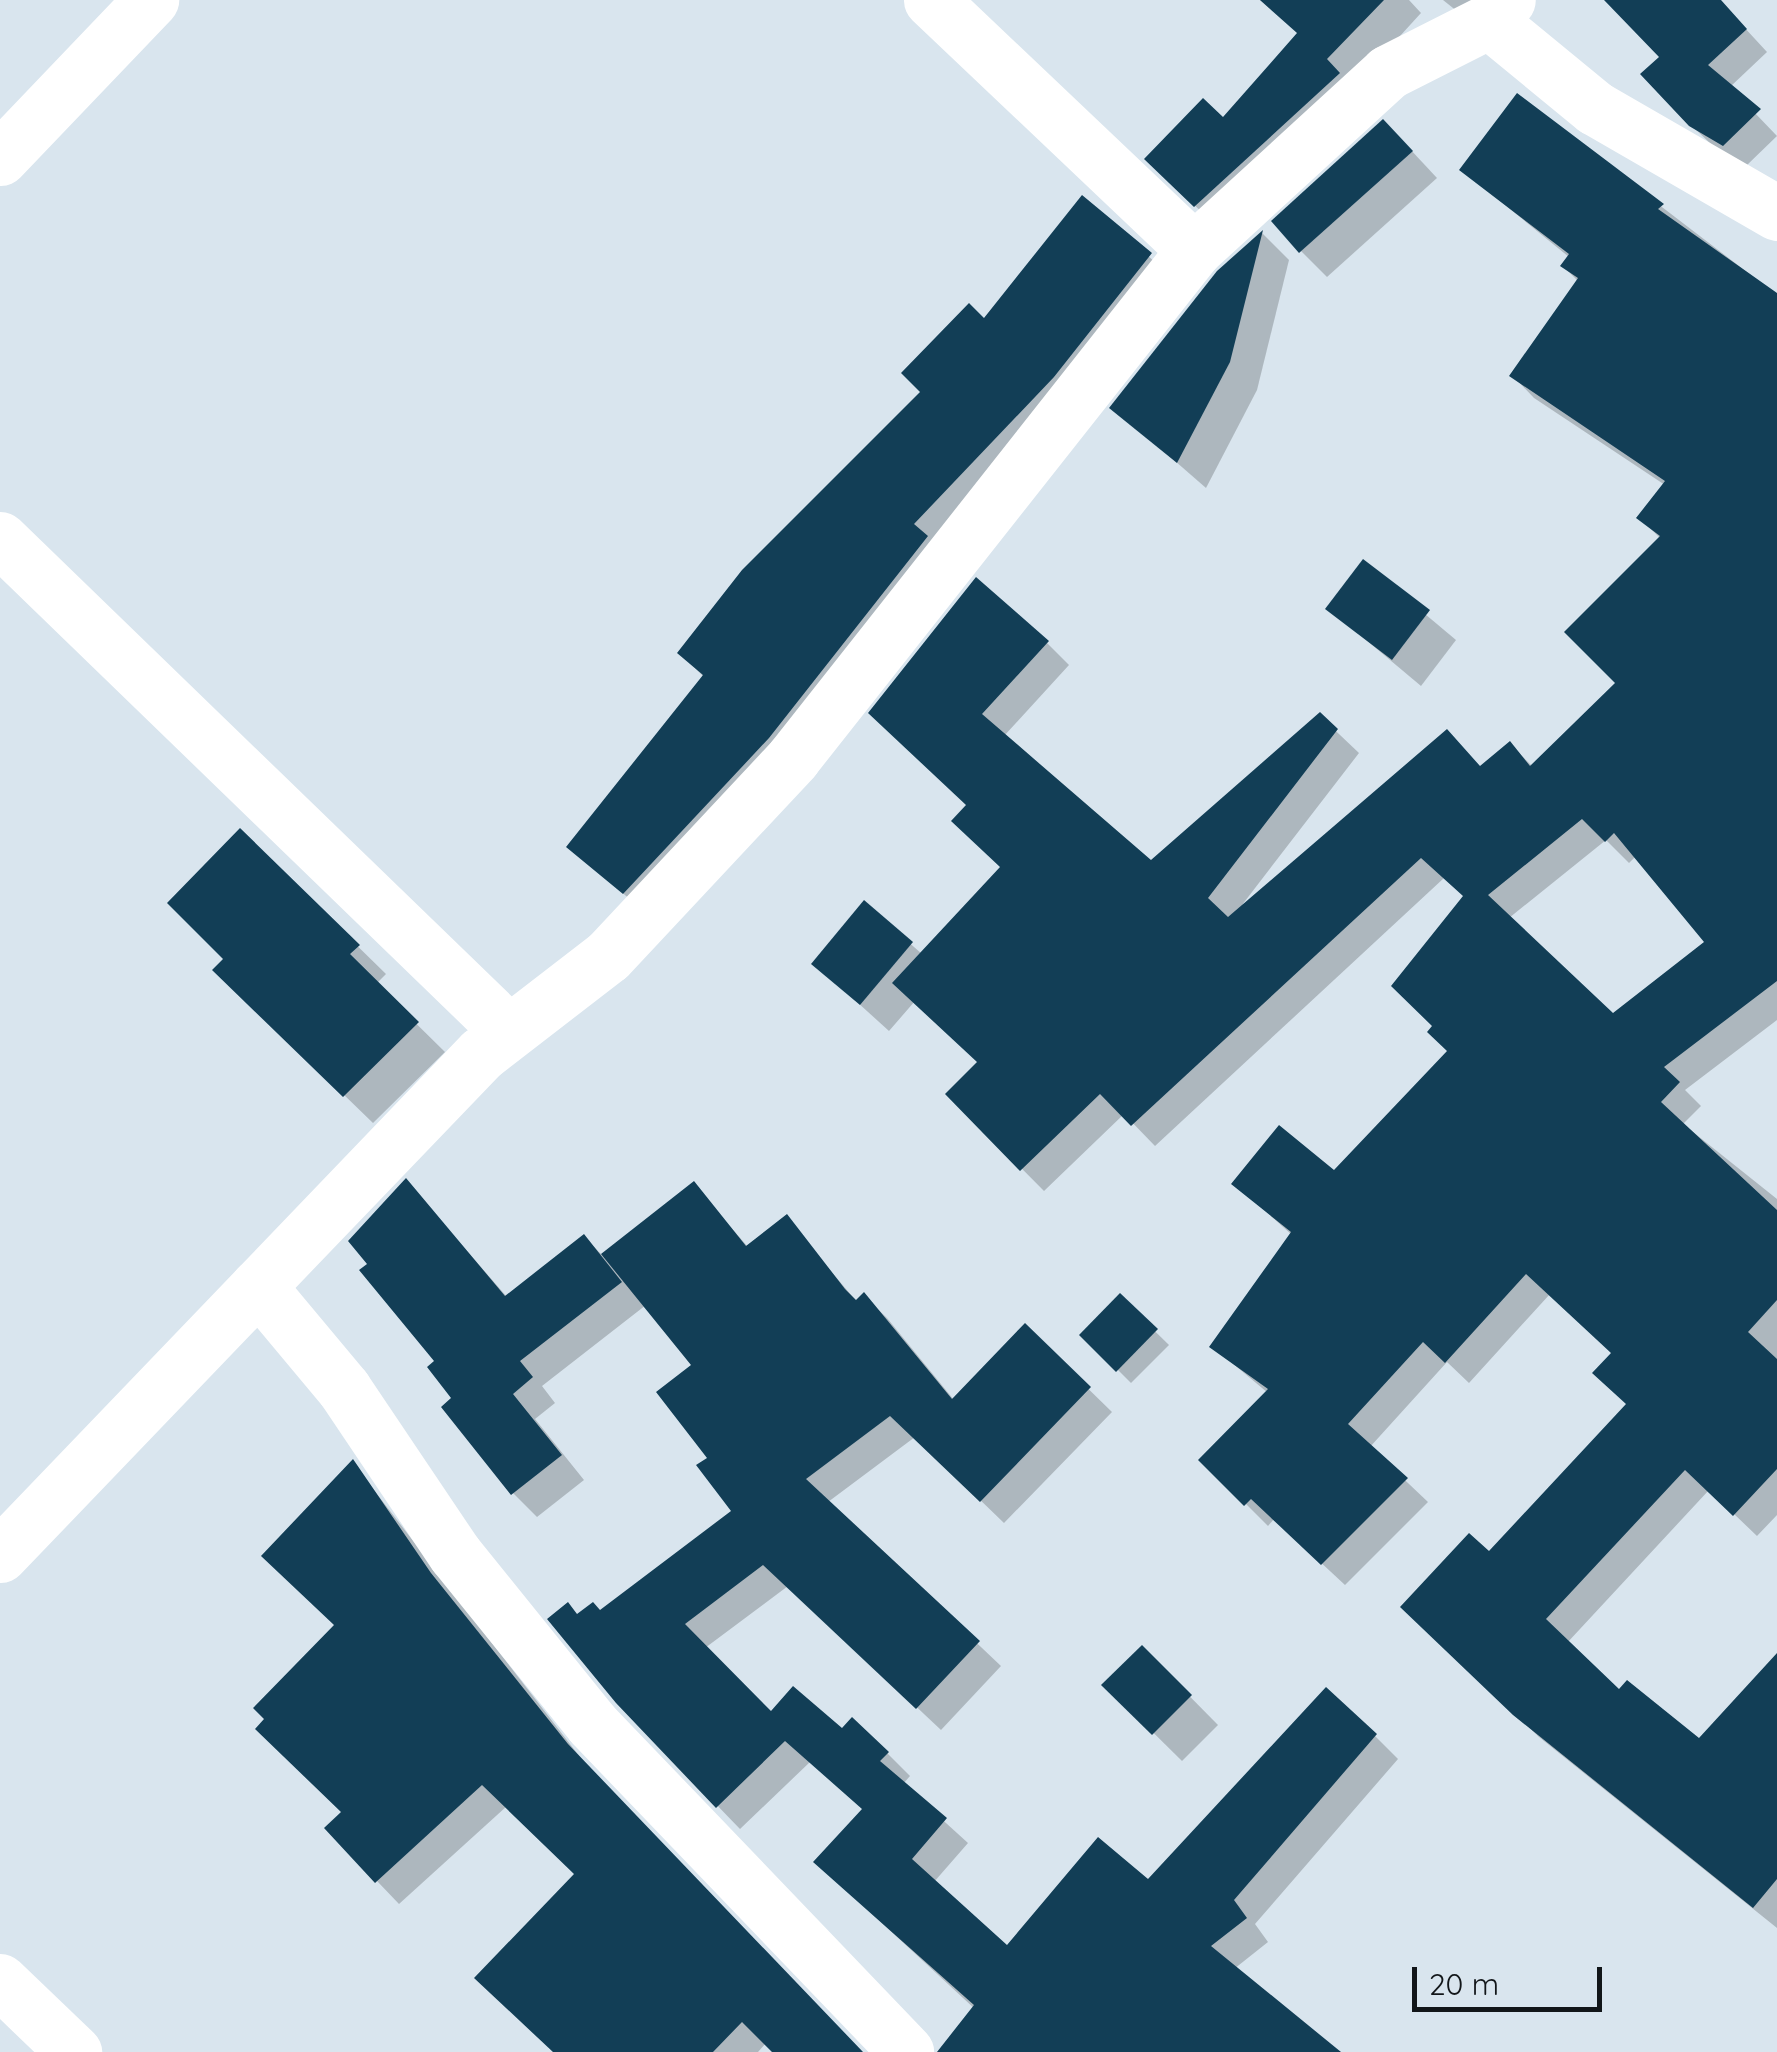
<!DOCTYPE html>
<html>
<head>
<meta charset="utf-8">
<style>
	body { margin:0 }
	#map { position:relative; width:1777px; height:2052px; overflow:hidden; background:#d9e5ee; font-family:Quicksand,sans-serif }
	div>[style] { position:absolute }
	.shadow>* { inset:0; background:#0003 }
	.building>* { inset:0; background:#123e56 }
	.minor>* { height:55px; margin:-27.5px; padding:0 27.5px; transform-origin:27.5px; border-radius:27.5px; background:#fff }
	span { translate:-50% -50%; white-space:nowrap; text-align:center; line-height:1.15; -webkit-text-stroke:10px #d9e5ee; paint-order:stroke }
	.scale { position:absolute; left:1412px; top:1967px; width:190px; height:45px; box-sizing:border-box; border:5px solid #121619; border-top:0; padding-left:12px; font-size:30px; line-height:35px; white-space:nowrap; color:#121619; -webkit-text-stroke:8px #d9e5ee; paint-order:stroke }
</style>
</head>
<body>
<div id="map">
	<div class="shadow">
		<div style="clip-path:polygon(1260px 0,1409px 0,1421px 13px,1222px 231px,1173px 185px,1299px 34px)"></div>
		<div style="clip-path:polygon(1443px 0,1500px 0,1468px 20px)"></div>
		<div style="clip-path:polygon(1608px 0,1719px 0,1767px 52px,1730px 87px,1777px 136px,1746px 166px,1714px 147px,1690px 124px,1663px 57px)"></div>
		<div style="clip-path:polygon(evenodd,1518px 97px,1777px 295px,1777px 1020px,1685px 1090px,1701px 1106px,1683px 1124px,1777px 1199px,1777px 1515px,1757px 1536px,1709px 1490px,1567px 1643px,1619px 1693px,1699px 1741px,1777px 1661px,1777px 1928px,1539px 1737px,1404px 1607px,1489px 1554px,1628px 1405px,1614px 1354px,1550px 1294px,1469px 1383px,1447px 1362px,1370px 1447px,1428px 1502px,1345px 1585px,1274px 1519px,1268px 1526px,1202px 1460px,1268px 1393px,1213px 1347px,1292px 1235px,1235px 1184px,1334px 1173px,1450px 1051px,1465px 897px,1444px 878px,1155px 1146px,1124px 1114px,1044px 1191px,948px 1094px,980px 1063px,915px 1001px,889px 1031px,814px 963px,865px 904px,922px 954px,1003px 868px,969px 806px,894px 735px,1047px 643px,1069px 665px,1004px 736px,1151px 863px,1320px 716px,1359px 753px,1242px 905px,1481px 768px,1510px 744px,1533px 767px,1619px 683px,1661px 539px,1640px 518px,1665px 485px,1534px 398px,1512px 375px,1578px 281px,1563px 266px,1569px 257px,1462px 170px,1518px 97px,1606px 840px,1629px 863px,1636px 856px,1708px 943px,1613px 1016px,1509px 918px,1606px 840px)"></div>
		<div style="clip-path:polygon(1409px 148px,1437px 178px,1327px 277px,1301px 251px)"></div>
		<div style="clip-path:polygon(1083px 198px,1174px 279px,649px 916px,570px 847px,704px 677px,680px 653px,924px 392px)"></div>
		<div style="clip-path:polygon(1262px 233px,1289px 260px,1257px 390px,1206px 488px,1113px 407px,1219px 273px)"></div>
		<div style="clip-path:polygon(1363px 562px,1456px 640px,1421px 686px,1328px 608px)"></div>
		<div style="clip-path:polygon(240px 831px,386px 974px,376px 984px,445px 1052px,373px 1123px,244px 998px,227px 959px)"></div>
		<div style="clip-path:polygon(406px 1181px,507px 1297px,584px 1237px,603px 1256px,694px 1185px,748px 1247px,786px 1218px,857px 1302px,864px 1296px,887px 1318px,954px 1400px,1025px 1327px,1112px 1412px,1004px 1523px,915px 1437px,828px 1502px,1001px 1666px,941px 1730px,788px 1586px,705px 1648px,771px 1715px,842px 1732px,887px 1753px,910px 1776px,903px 1784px,968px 1843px,934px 1882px,1007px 1949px,1148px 1882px,1375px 1736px,1398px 1759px,1255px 1924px,1268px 1942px,1234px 1969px,1336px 2052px,946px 2052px,976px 2010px,816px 1862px,864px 1810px,810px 1762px,740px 1829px,617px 1702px,579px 1617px,601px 1613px,735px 1511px,710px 1459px,695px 1366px,646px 1305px,542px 1386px,555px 1403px,535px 1419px,584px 1480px,537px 1517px,513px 1493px,438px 1362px,370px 1264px)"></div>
		<div style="clip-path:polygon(1120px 1297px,1169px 1345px,1131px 1383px,1083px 1335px)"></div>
		<div style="clip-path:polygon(353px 1463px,590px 1770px,860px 2052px,775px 2052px,766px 2043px,758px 2052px,555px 2052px,577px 1874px,507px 1806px,399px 1904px,377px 1881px,345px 1813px,336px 1625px)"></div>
		<div style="clip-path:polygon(1142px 1648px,1218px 1725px,1182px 1761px,1105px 1685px)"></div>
	</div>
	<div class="building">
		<div style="clip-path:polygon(1260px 0,1384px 0,1327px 59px,1340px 73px,1194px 207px,1144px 159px,1203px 98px,1223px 117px,1297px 33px)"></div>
		<div style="clip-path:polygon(1604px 0,1721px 0,1747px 29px,1708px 65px,1761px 109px,1723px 146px,1689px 126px,1640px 74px,1659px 57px)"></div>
		<div style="clip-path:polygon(evenodd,1517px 93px,1664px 204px,1658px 209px,1777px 293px,1777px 981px,1664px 1067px,1680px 1082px,1661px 1102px,1777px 1210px,1777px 1300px,1748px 1332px,1777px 1359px,1777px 1469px,1733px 1516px,1685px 1470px,1546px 1619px,1619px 1689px,1627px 1680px,1699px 1738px,1777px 1653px,1777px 1879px,1753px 1908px,1513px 1715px,1400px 1607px,1469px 1533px,1489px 1551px,1626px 1404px,1592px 1373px,1611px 1353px,1526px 1274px,1445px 1363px,1423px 1342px,1348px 1424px,1408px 1478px,1321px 1565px,1251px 1499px,1244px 1506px,1198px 1460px,1268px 1389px,1209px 1347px,1291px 1232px,1231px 1184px,1279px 1125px,1334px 1170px,1447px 1051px,1427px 1032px,1432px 1026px,1391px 986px,1463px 896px,1421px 858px,1131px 1126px,1100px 1094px,1020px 1171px,945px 1094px,977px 1062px,892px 983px,1000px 867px,951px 821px,966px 805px,868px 713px,976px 577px,1049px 641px,982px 714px,1151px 860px,1320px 712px,1338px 729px,1208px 898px,1228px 917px,1447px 729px,1480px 766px,1510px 741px,1530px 766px,1615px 683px,1564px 632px,1660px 536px,1636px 518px,1665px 481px,1509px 376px,1578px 278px,1560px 266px,1569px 254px,1459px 170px,1517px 93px,1582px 819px,1605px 842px,1614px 833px,1704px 942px,1613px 1013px,1488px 895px,1582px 819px)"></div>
		<div style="clip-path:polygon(1383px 119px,1413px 151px,1299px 253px,1271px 221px)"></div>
		<div style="clip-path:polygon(1082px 195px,1152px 253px,1054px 377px,914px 524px,928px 536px,769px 738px,623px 894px,566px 847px,703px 675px,677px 653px,742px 570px,920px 392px,901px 373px,969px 303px,984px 318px)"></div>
		<div style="clip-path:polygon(1263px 230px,1230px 362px,1177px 463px,1109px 408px,1217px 271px)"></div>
		<div style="clip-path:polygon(1363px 559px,1430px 610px,1392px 660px,1325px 609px)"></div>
		<div style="clip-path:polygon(240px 828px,360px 945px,350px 954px,419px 1022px,343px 1097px,212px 970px,223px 959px,167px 903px)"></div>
		<div style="clip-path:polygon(864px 900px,913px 942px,860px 1005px,811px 964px)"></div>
		<div style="clip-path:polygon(406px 1178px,505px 1296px,584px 1234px,622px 1282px,520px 1361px,533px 1377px,513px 1394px,562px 1455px,511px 1495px,441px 1407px,451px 1398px,427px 1367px,434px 1361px,359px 1270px,367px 1264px,348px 1241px)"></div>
		<div style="clip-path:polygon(694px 1181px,746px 1246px,787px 1214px,845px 1289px,856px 1300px,864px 1292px,952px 1399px,1025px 1323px,1091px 1387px,980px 1502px,890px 1416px,806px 1479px,980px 1641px,916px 1709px,763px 1565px,685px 1624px,771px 1711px,793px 1686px,842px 1728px,852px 1717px,889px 1752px,880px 1761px,947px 1818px,912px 1859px,1007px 1945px,1098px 1837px,1148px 1879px,1326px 1687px,1377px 1734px,1234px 1900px,1247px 1918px,1211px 1946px,1341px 2052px,937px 2052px,974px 2005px,813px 1862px,862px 1809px,785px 1741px,716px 1808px,616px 1703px,547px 1619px,568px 1602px,577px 1614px,593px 1602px,600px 1610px,731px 1511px,696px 1465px,707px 1458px,656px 1392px,691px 1365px,601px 1254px)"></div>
		<div style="clip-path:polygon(1120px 1293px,1158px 1329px,1116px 1372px,1079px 1335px)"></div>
		<div style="clip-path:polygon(353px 1459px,431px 1573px,568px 1744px,863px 2052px,772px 2052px,742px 2022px,713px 2052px,553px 2052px,474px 1978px,574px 1874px,482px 1785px,375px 1883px,324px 1828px,341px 1812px,255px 1729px,264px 1719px,253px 1708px,334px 1625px,261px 1556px)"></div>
		<div style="clip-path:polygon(1142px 1645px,1192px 1695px,1152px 1735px,1101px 1685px)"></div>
	</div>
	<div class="minor">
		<div style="left:931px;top:0;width:363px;rotate:43.5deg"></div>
		<div style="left:1489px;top:21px;width:137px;rotate:39.4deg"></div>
		<div style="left:1595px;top:108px;width:210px;rotate:30deg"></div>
		<div style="left:0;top:158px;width:219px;rotate:-46.3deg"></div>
		<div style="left:0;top:539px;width:706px;rotate:44.08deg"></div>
		<div style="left:258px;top:1286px;width:134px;rotate:50.1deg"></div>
		<div style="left:344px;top:1389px;width:199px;rotate:56.1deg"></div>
		<div style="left:455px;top:1554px;width:218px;rotate:51.1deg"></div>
		<div style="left:592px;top:1724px;width:454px;rotate:46.2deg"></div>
		<div style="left:0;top:1555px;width:695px;rotate:-46.17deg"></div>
		<div style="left:481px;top:1054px;width:160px;rotate:-37.7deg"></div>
		<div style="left:608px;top:956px;width:271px;rotate:-46.9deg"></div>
		<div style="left:793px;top:758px;width:647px;rotate:-51.71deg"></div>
		<div style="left:1194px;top:250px;width:263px;rotate:-42.5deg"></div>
		<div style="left:1388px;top:72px;width:113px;rotate:-26.8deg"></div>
		<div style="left:1489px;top:21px;width:28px;rotate:-48deg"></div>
		<div style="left:0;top:1981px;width:103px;rotate:43.8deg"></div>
	</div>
	<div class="scale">20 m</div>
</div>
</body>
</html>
